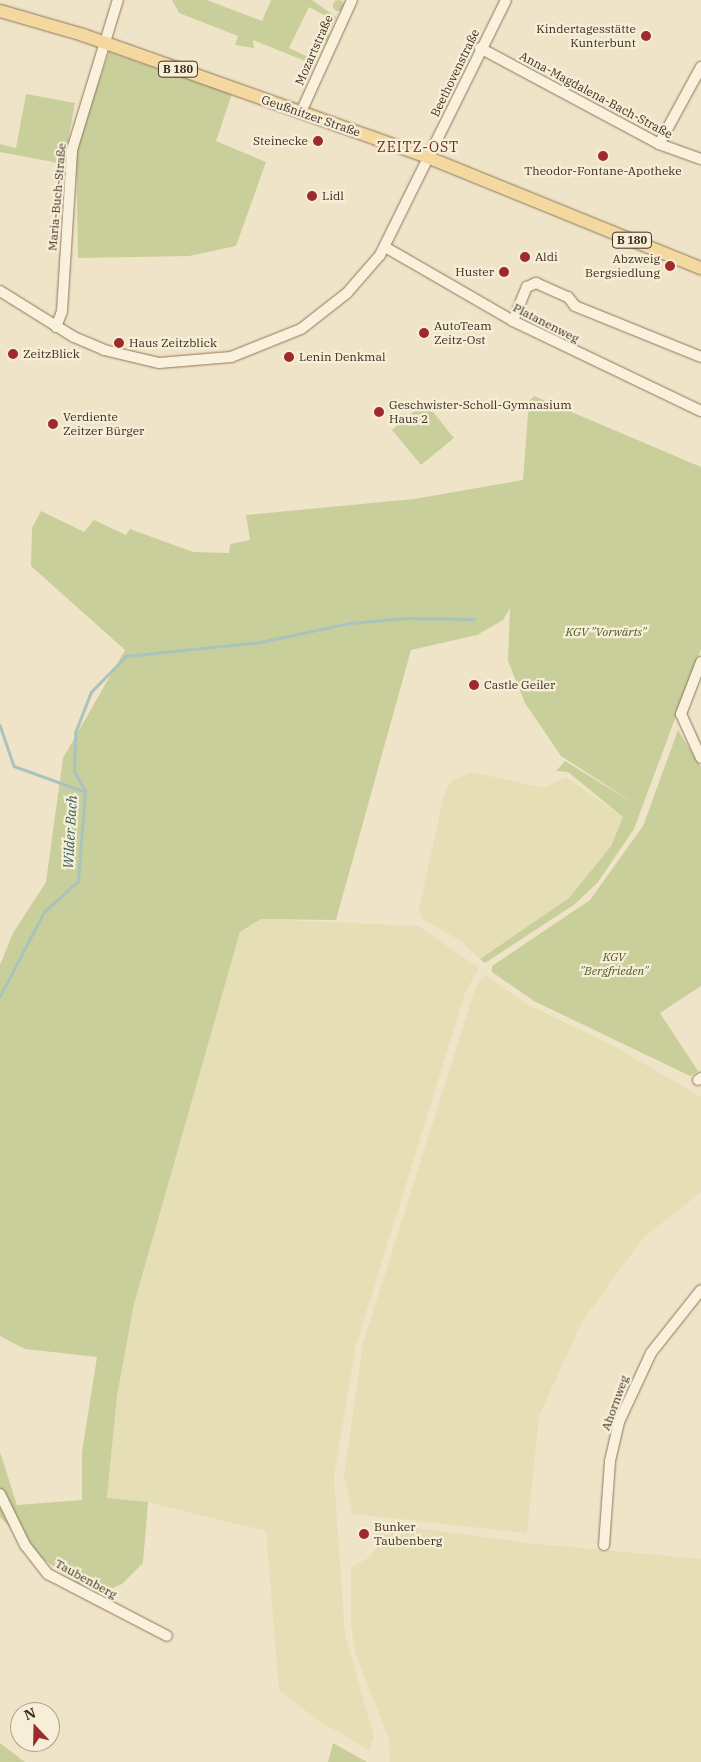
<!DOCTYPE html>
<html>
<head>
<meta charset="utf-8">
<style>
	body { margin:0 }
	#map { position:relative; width:701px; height:1762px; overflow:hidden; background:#f0e4c8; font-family:"IBM Plex Serif",serif }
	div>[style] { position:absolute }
	.farmland>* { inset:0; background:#e6deb5 }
	.green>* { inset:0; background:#c9cf9b }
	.round { border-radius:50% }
	.stream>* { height:2.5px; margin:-1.25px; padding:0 1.25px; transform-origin:1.25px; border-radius:1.25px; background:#a9c4bc }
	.roads { filter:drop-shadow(0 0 1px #8d765c) drop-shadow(0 0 1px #8d765c) }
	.minor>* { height:10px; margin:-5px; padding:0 5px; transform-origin:5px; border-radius:5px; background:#faf1dc }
	.major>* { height:12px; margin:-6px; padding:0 6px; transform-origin:6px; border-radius:6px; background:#f3d9a0 }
	.dots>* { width:14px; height:14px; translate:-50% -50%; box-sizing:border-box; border:2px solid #f7eed8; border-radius:50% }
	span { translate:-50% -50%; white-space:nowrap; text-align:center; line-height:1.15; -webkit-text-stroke:4.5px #f7eed8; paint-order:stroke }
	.shield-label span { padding:1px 4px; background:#f7eed8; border:1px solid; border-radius:4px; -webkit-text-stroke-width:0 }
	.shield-label { font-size:11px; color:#3d2e20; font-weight:700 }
	.poi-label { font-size:12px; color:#3d2e20 }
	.right { translate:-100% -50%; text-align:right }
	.left { translate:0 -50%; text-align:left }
	.street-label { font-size:12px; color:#3d2e20 }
	.park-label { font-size:12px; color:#4d5a26; font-style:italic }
	.neighbourhood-label { font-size:14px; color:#6b2e1e; letter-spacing:1px }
	.water-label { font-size:14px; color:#2f5d5a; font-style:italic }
	.north { position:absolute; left:10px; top:1702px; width:50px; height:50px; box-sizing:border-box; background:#f7eed8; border:1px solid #ada18e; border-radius:50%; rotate:339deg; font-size:14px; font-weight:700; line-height:20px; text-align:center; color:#3d2e20 }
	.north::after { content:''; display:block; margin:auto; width:18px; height:22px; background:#9e2a2b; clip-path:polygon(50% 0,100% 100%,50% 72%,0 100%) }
</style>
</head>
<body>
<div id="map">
	<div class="farmland">
		<div style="clip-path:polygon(472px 772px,544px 788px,566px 777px,623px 817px,611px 846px,569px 898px,480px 959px,461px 941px,422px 919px,419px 910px,444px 795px,452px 780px)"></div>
		<div style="clip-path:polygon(261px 919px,418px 926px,479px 968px,465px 993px,355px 1349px,334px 1476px,345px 1635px,374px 1737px,369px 1750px,316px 1719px,279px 1690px,266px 1531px,148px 1502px,107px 1499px,117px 1396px,134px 1304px,240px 932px)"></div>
		<div style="clip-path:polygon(486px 975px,526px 1004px,612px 1045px,701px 1097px,701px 1192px,643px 1238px,583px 1320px,539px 1416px,527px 1533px,353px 1514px,344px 1477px,363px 1344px,476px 986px)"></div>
		<div style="clip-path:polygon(373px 1522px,526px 1543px,701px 1559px,701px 1762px,390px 1762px,389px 1739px,355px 1652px,351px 1626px,351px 1568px,371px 1556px,378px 1545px)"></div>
	</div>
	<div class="green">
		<div class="round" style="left:332.5px;top:-0.5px;width:11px;height:11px"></div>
		<div style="clip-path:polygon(172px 0,207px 0,262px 21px,271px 0,312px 0,336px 17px,331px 27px,325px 24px,328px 17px,309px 7px,289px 48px,308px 57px,314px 45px,321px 49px,313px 64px,253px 40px,254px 48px,235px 45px,238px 36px,179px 13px)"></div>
		<div class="round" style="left:317px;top:30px;width:12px;height:12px"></div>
		<div style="clip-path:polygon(109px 52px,232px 94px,216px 141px,266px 162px,236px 246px,189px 256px,78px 258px,76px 148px)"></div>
		<div style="clip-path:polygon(26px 94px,75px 103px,64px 164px,0 152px,0 144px,16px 148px)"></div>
		<div style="clip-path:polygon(534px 396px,701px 467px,701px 649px,634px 829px,598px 882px,575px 904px,485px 963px,480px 959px,569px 898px,611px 846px,623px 817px,568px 772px,556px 771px,565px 761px,640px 807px,561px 756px,525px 703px,508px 661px,510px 608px,503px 620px,477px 635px,411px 650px,336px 920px,261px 919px,240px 932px,134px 1304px,117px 1396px,107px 1498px,148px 1502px,143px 1563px,122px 1584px,103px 1592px,79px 1584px,40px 1557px,0 1517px,0 1452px,17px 1505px,82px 1500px,82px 1452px,97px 1357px,25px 1349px,0 1336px,0 965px,13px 933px,46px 882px,63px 758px,125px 650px,31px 566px,32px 528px,41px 511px,84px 532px,94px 520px,126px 535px,130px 529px,193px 552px,229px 553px,230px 544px,250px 540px,246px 515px,414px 499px,523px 480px,529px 401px)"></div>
		<div style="clip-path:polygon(425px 402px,454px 438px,421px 465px,392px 430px)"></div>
		<div style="clip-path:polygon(678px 730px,701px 767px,701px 986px,660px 1013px,698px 1071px,690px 1076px,534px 1001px,492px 972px,492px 966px,590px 900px,643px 826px)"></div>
		<div style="clip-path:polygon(0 1743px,25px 1762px,0 1762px)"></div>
		<div style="clip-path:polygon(333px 1743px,367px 1762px,328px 1762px)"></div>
	</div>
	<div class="stream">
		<div style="left:0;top:725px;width:43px;rotate:71.1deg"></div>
		<div style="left:14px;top:766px;width:73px;rotate:19.9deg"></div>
		<div style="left:85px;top:791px;width:23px;rotate:-119deg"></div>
		<div style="left:74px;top:771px;width:38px;rotate:-88deg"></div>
		<div style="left:75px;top:733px;width:44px;rotate:-68.7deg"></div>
		<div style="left:91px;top:692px;width:50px;rotate:-45.8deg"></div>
		<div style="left:126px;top:656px;width:136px;rotate:-5.9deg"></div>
		<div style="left:261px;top:642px;width:91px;rotate:-12.1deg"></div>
		<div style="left:350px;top:623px;width:55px;rotate:-5.2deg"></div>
		<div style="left:405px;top:618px;width:69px;rotate:0.8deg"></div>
		<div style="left:0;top:996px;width:95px;rotate:-62.4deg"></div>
		<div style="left:44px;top:912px;width:46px;rotate:-42.4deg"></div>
		<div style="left:78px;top:881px;width:90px;rotate:-85.6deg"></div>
	</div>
	<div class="roads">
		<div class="minor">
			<div style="left:480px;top:48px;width:203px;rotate:28.2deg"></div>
			<div style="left:659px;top:144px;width:45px;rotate:19.7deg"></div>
			<div style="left:301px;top:112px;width:123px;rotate:-65.5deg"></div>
			<div style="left:659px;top:144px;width:88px;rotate:-61.4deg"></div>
			<div style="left:385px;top:247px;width:148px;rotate:30deg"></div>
			<div style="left:513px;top:321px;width:208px;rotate:25.6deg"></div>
			<div style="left:0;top:291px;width:87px;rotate:31.9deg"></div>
			<div style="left:74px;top:337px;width:33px;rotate:23deg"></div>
			<div style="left:104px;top:350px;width:57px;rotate:13.3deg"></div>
			<div style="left:159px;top:363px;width:72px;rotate:-4.8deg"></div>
			<div style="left:231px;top:357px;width:75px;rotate:-21.8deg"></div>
			<div style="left:301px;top:329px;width:58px;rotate:-38deg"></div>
			<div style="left:347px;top:293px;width:50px;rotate:-49deg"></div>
			<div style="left:380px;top:255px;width:284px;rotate:-63.7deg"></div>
			<div style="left:513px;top:321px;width:37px;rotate:-68deg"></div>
			<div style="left:527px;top:287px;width:10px;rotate:-24deg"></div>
			<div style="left:536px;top:283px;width:35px;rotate:24deg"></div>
			<div style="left:568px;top:297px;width:11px;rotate:52deg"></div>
			<div style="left:575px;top:306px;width:136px;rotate:22deg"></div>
			<div style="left:56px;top:327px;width:17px;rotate:-69deg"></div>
			<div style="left:62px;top:311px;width:161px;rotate:-86.4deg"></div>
			<div style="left:72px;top:150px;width:157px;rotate:-73deg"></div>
			<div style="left:701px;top:662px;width:56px;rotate:111deg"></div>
			<div style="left:681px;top:714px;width:48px;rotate:65.6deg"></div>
			<div style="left:698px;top:1080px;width:4px;rotate:-34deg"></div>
			<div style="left:0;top:1494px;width:57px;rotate:63.9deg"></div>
			<div style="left:25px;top:1545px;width:37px;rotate:52deg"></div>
			<div style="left:48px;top:1574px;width:134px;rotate:27.5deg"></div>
			<div style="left:604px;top:1545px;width:84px;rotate:-85.9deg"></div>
			<div style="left:610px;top:1461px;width:40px;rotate:-77deg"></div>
			<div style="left:619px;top:1422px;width:76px;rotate:-65.1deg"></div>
			<div style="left:651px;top:1353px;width:80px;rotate:-51.6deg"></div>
		</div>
		<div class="major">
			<div style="left:0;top:11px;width:86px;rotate:16.1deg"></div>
			<div style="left:83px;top:35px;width:365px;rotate:19.5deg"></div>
			<div style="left:427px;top:157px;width:296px;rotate:22.1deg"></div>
		</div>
	</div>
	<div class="dots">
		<div style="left:646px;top:36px;background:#9e2a2b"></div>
		<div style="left:318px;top:141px;background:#9e2a2b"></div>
		<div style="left:603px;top:156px;background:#9e2a2b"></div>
		<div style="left:312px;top:196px;background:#9e2a2b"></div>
		<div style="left:525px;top:257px;background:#9e2a2b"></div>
		<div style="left:670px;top:266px;background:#9e2a2b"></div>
		<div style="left:504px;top:272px;background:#9e2a2b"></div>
		<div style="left:424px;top:333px;background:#9e2a2b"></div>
		<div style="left:119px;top:343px;background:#9e2a2b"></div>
		<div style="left:13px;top:354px;background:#9e2a2b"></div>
		<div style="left:289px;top:357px;background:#9e2a2b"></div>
		<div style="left:379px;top:412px;background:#9e2a2b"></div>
		<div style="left:53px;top:424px;background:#9e2a2b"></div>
		<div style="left:474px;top:685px;background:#9e2a2b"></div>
		<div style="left:364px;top:1534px;background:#9e2a2b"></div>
	</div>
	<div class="shield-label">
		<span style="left:178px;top:69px">B 180</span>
		<span style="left:632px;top:240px">B 180</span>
	</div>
	<div class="poi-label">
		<span class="right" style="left:636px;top:36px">Kindertagesstätte<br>Kunterbunt</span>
		<span class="right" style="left:308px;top:141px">Steinecke</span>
		<span style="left:603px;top:171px">Theodor-Fontane-Apotheke</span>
		<span class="left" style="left:322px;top:196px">Lidl</span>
		<span class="left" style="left:535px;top:257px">Aldi</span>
		<span class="right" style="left:660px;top:266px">Abzweig<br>Bergsiedlung</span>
		<span class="right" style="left:494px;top:272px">Huster</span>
		<span class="left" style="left:434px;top:333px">AutoTeam<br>Zeitz-Ost</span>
		<span class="left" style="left:129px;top:343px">Haus Zeitzblick</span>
		<span class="left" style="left:23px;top:354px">ZeitzBlick</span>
		<span class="left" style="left:299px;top:357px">Lenin Denkmal</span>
		<span class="left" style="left:389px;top:412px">Geschwister-Scholl-Gymnasium<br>Haus 2</span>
		<span class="left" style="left:63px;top:424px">Verdiente<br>Zeitzer Bürger</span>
		<span class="left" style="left:484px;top:685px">Castle Geiler</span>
		<span class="left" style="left:374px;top:1534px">Bunker<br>Taubenberg</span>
	</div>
	<div class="street-label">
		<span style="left:314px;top:50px;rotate:-66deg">Mozartstraße</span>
		<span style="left:455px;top:73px;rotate:-64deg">Beethovenstraße</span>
		<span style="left:596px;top:95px;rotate:28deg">Anna-Magdalena-Bach-Straße</span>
		<span style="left:311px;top:116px;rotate:19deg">Geußnitzer Straße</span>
		<span style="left:57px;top:197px;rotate:-85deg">Maria-Buch-Straße</span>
		<span style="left:546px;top:323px;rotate:27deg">Platanenweg</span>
		<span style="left:615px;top:1403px;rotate:-70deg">Ahornweg</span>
		<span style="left:86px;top:1579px;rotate:29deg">Taubenberg</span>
	</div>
	<div class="park-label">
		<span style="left:606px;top:632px">KGV "Vorwärts"</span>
		<span style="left:614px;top:964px">KGV<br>"Bergfrieden"</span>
	</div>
	<div class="neighbourhood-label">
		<span style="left:418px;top:147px">ZEITZ-OST</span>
	</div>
	<div class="water-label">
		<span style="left:70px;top:832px;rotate:-87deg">Wilder Bach</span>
	</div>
	<div class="north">N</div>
</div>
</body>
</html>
